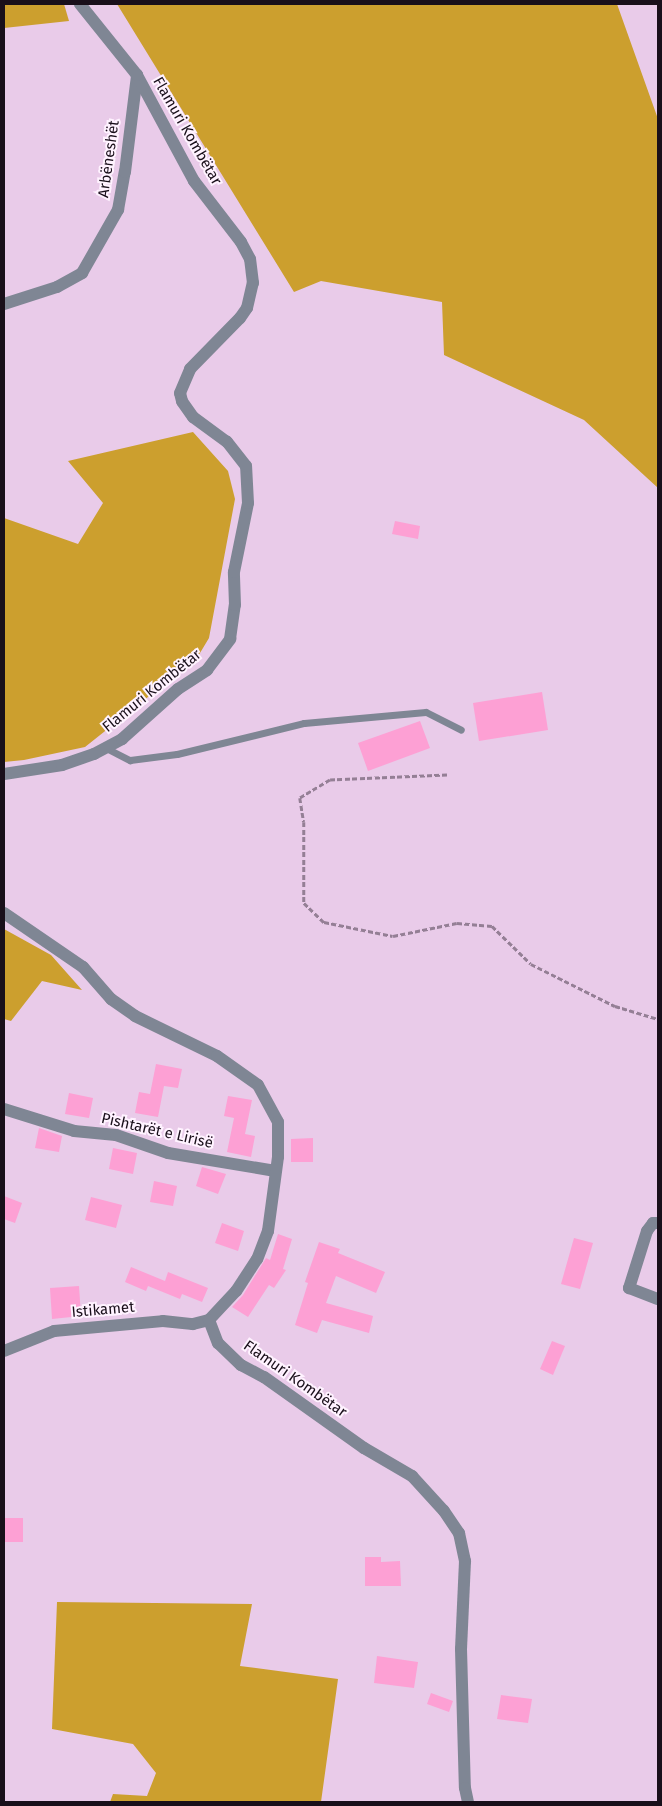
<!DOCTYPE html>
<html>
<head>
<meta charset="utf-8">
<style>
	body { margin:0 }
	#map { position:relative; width:662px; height:1806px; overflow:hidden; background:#e9cbe9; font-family:"Fira Sans",sans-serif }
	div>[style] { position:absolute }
	.green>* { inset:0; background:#cc9f2e }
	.building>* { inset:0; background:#fda0d4 }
	.path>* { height:2.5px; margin-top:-1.25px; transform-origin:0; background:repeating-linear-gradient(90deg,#947f95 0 5px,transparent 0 7.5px) }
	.service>* { height:7px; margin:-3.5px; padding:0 3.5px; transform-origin:3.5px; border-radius:3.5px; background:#7f8694 }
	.minor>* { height:12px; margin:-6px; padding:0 6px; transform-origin:6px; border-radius:6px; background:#7f8694 }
	.tertiary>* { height:12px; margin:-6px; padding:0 6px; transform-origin:6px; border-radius:6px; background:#7f8694 }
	span { translate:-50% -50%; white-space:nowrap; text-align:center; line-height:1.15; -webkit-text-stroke:4px #fff3ff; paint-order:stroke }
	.street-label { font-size:15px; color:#190f1a }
	.frame { position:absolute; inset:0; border:5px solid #190f1a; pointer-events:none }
</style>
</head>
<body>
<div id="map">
	<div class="green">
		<i style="clip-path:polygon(4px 4px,64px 4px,69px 21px,4px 28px)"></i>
		<i style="clip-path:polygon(117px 4px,617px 4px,658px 119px,658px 488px,584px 420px,444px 355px,442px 302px,321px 281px,294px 292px)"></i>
		<i style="clip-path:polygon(193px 432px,228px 471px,235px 499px,209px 638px,197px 658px,85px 747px,24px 760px,4px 762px,4px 518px,78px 544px,103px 503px,68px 461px)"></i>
		<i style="clip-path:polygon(4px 929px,51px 955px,82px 990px,42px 981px,11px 1021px,4px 1019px)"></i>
		<i style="clip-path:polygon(57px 1602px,252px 1604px,240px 1666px,338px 1679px,321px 1802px,110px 1802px,113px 1794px,147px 1796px,156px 1773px,133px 1744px,52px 1729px)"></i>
	</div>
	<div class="building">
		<i style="clip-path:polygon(395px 521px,420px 526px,418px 539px,392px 534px)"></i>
		<i style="clip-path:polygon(542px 692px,548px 730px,479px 741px,473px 703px)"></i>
		<i style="clip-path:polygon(420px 721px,430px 748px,368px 771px,358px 743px)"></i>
		<i style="clip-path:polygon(156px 1064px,182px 1069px,178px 1088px,164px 1086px,158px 1117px,135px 1113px,139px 1092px,150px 1094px)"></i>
		<i style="clip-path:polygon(69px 1093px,93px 1098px,89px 1118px,65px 1114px)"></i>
		<i style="clip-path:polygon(228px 1096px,252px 1100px,245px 1134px,255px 1136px,251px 1157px,227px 1152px,234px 1118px,224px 1116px)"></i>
		<i style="clip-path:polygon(39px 1128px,62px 1136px,59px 1152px,35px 1148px)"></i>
		<i style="clip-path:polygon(313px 1138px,313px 1162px,291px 1162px,291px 1139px)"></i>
		<i style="clip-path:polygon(113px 1148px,137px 1153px,133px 1174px,109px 1169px)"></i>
		<i style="clip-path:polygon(202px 1167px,226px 1174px,218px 1194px,196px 1186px)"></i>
		<i style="clip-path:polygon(154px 1181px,177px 1186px,173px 1206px,150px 1202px)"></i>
		<i style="clip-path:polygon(4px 1196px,22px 1203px,15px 1223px,4px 1219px)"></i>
		<i style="clip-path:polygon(91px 1197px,122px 1205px,116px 1228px,85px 1220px)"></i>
		<i style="clip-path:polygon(222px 1223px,244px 1231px,238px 1251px,215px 1243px)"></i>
		<i style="clip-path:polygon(278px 1234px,292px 1239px,283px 1269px,286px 1270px,274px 1288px,269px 1285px,248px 1317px,232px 1307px,243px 1295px,266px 1258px,270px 1260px)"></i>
		<i style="clip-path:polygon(574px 1238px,593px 1243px,580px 1289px,561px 1284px)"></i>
		<i style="clip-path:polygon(319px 1242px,340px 1249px,338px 1253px,385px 1272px,376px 1293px,336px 1276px,326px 1303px,373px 1316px,369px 1333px,322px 1320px,317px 1333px,295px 1325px,308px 1283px,305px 1282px)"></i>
		<i style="clip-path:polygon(131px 1267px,165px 1281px,168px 1272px,208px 1288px,202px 1302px,182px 1294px,180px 1299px,148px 1286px,146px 1291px,125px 1282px)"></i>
		<i style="clip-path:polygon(79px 1286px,81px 1316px,52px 1319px,50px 1288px)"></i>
		<i style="clip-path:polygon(552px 1341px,565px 1346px,553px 1375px,540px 1369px)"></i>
		<i style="clip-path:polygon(4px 1518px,23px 1518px,23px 1542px,4px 1542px)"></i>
		<i style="clip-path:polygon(365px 1557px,381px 1557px,381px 1562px,400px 1561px,401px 1586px,365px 1586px)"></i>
		<i style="clip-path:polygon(377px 1656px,418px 1662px,414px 1688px,374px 1683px)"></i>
		<i style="clip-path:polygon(431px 1693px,453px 1701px,449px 1712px,427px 1704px)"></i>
		<i style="clip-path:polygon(501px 1695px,532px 1699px,528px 1723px,497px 1719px)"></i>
	</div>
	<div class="path">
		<i style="left:447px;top:775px;width:117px;rotate:177.6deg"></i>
		<i style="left:330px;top:780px;width:35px;rotate:149deg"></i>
		<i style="left:300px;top:798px;width:24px;rotate:81deg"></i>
		<i style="left:304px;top:822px;width:81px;rotate:90deg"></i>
		<i style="left:304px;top:903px;width:28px;rotate:44deg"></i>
		<i style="left:324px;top:922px;width:70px;rotate:11.5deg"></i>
		<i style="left:393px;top:936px;width:65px;rotate:-11.5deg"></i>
		<i style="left:457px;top:923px;width:35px;rotate:5deg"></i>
		<i style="left:492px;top:926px;width:54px;rotate:44.3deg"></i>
		<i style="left:531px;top:964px;width:94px;rotate:26.6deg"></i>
		<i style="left:615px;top:1006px;width:45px;rotate:16.8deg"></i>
	</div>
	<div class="service">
		<i style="left:106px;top:748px;width:27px;rotate:27deg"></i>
		<i style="left:130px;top:760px;width:47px;rotate:-7.3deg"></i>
		<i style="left:177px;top:754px;width:131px;rotate:-13.7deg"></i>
		<i style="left:304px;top:723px;width:122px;rotate:-5.2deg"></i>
		<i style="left:426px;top:712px;width:39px;rotate:27deg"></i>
	</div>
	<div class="minor">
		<i style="left:4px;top:304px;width:56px;rotate:-17.8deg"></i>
		<i style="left:57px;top:287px;width:29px;rotate:-29deg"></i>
		<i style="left:82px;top:273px;width:73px;rotate:-60.3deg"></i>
		<i style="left:118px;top:210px;width:39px;rotate:-80deg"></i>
		<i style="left:125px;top:172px;width:98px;rotate:-82.9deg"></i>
		<i style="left:4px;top:1109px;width:73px;rotate:17.4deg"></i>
		<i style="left:74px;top:1131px;width:42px;rotate:5.4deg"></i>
		<i style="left:116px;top:1135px;width:55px;rotate:19.1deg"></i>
		<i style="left:168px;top:1153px;width:109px;rotate:9.5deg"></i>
		<i style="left:658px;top:1223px;width:5px;rotate:180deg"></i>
		<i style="left:653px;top:1223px;width:10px;rotate:127deg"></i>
		<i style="left:647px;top:1231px;width:60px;rotate:107.5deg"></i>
		<i style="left:629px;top:1288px;width:31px;rotate:21deg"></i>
		<i style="left:4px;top:1351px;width:54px;rotate:-21.8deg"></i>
		<i style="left:54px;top:1331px;width:109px;rotate:-5.2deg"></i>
		<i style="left:163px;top:1321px;width:30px;rotate:6deg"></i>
		<i style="left:193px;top:1324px;width:16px;rotate:-14deg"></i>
	</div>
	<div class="tertiary">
		<i style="left:4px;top:774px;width:59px;rotate:-8.8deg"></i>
		<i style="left:62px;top:765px;width:34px;rotate:-19deg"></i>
		<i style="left:94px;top:754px;width:32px;rotate:-28deg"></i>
		<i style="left:122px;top:739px;width:75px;rotate:-41.8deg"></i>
		<i style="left:178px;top:689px;width:35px;rotate:-33deg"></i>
		<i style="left:207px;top:670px;width:39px;rotate:-53deg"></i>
		<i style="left:230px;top:639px;width:34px;rotate:-82deg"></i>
		<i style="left:235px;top:605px;width:33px;rotate:-92deg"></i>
		<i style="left:234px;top:572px;width:70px;rotate:-78.5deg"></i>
		<i style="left:248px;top:503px;width:37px;rotate:-93deg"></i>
		<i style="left:246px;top:466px;width:31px;rotate:-128deg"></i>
		<i style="left:227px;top:442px;width:42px;rotate:-143.7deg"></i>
		<i style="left:193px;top:417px;width:19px;rotate:-125deg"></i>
		<i style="left:182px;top:401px;width:8px;rotate:-104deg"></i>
		<i style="left:180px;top:393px;width:26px;rotate:-67deg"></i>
		<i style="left:190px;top:369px;width:71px;rotate:-45.6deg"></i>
		<i style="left:240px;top:318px;width:12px;rotate:-55deg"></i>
		<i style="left:247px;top:308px;width:26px;rotate:-77deg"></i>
		<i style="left:253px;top:283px;width:24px;rotate:-97deg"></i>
		<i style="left:250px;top:259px;width:19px;rotate:-118deg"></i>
		<i style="left:241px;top:242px;width:77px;rotate:-127.6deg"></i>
		<i style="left:194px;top:181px;width:120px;rotate:-118.3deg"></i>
		<i style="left:137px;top:75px;width:91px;rotate:-128.8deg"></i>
		<i style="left:4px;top:913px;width:96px;rotate:34.4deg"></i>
		<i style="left:83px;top:967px;width:43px;rotate:48.8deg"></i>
		<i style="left:111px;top:999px;width:29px;rotate:35deg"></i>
		<i style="left:135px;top:1016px;width:91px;rotate:26deg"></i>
		<i style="left:217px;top:1056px;width:50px;rotate:35.3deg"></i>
		<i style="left:258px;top:1085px;width:42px;rotate:61.6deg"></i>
		<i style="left:278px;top:1122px;width:35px;rotate:90deg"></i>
		<i style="left:278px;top:1157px;width:75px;rotate:97.7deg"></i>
		<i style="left:268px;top:1231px;width:30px;rotate:111deg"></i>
		<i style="left:257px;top:1259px;width:38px;rotate:123deg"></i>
		<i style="left:236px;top:1291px;width:40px;rotate:133deg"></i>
		<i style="left:209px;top:1320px;width:25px;rotate:69deg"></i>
		<i style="left:218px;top:1343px;width:32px;rotate:44deg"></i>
		<i style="left:241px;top:1365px;width:26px;rotate:28deg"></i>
		<i style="left:264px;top:1377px;width:123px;rotate:35.4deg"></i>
		<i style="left:364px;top:1448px;width:56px;rotate:30.3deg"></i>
		<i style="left:412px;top:1476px;width:47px;rotate:47.6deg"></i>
		<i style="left:444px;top:1511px;width:27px;rotate:56deg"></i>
		<i style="left:459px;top:1533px;width:29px;rotate:78deg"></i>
		<i style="left:465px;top:1561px;width:88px;rotate:92.6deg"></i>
		<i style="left:461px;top:1649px;width:139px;rotate:88.4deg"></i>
		<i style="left:465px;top:1788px;width:14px;rotate:78deg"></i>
	</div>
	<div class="street-label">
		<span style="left:187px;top:131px;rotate:60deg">Flamuri Kombëtar</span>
		<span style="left:109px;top:159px;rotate:-82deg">Arbëneshët</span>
		<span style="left:152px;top:691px;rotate:-39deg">Flamuri Kombëtar</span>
		<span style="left:157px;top:1131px;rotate:13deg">Pishtarët e Lirisë</span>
		<span style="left:103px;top:1310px;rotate:-5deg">Istikamet</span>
		<span style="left:295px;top:1379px;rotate:35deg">Flamuri Kombëtar</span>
	</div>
	<div class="frame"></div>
</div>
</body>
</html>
